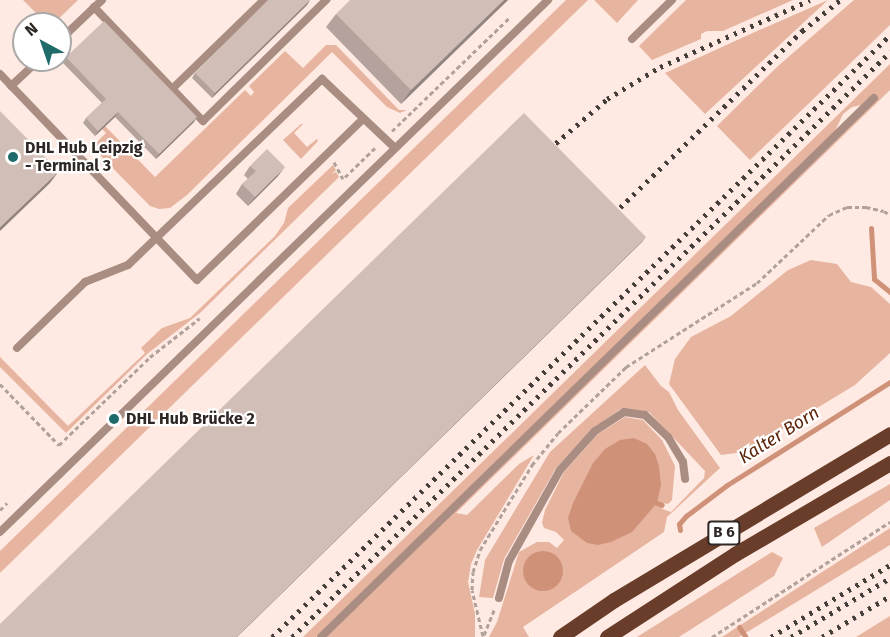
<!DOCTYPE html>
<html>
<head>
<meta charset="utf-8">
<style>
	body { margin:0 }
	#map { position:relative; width:890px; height:637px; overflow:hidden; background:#feeae2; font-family:"Fira Sans",sans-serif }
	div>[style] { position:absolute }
	.green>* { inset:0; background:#e7b49f }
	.water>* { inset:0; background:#cf9278 }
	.round { border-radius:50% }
	.stream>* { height:5px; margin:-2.5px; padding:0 2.5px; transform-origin:2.5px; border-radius:2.5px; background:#cf9278 }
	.path>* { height:3px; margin-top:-1.5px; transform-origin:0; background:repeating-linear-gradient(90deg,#b0a19a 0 4.5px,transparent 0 7.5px) }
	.service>* { height:8px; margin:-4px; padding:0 4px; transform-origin:4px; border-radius:4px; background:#a98d82 }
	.primary>* { height:15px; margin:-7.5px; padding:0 7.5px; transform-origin:7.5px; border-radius:7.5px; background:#6a3d2a }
	.rail>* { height:4.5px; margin-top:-2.25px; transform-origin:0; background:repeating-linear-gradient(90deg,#453d39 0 3px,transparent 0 9px) }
	.wall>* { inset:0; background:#b4a39d }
	.shaded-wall>* { inset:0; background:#928580 }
	.building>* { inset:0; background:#d1beb7 }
	.dots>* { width:16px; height:16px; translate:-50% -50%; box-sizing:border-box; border:3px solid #fff; border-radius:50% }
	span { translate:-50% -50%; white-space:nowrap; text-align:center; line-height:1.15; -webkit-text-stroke:4.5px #fff; paint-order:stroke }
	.shield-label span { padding:2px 4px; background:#fff; border:2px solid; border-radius:4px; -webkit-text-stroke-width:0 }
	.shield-label { font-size:15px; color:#2e2724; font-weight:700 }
	.poi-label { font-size:16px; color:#2e2724; font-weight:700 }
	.left { translate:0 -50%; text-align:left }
	.water-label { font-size:18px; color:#5d2409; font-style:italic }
	.north { position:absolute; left:12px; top:12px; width:60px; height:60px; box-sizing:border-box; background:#fff; border:2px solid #aba9a7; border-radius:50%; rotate:320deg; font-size:16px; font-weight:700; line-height:24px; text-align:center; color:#2e2724 }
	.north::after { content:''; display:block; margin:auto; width:21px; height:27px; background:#1e6b69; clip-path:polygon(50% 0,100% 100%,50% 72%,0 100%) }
</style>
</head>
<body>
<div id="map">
	<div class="green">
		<i style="clip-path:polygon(23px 0,78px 0,53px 24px,47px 24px)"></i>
		<i style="clip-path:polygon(566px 0,588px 0,0 573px,0 551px)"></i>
		<i style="clip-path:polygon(594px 0,638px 0,617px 23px)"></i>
		<i style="clip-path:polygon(686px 0,793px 0,723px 31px,707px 31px,701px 34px,701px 39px,652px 60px,639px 46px)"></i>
		<i style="clip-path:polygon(828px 0,705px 114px,665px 73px,746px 36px)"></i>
		<i style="clip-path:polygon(854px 0,890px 0,890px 25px,750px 160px,717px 126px,778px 66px)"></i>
		<i style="clip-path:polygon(326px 45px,336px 45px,399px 110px,407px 110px,400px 113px,387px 107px,332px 52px,187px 195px,170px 208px,159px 209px,150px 206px,92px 147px,106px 133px,102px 129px,105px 126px,155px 177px,245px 90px,251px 96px,254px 92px,249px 86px,285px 51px,303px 68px)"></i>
		<i style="clip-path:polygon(890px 64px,890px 90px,456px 513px,467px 515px,519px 464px,534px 455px,477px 550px,471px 564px,468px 582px,475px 614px,475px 637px,325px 637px,861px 105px,852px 107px,843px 114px,835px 131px,316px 637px,303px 637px)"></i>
		<i style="clip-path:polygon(301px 124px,303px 124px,294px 133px,307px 147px,317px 139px,318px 141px,301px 159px,283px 140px)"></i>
		<i style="clip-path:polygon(333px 165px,336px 170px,332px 174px,336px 172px,339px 177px,200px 313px,147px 354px,66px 433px,0 367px,0 357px,68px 426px,145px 353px,141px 348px,162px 328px,190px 318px,275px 236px,284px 223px,288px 208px)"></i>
		<i style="clip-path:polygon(811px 260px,837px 264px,851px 282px,871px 287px,890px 304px,890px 353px,855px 385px,744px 452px,721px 455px,669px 384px,675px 359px,691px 337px,731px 316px,788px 270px)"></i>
		<i style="clip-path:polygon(645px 365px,661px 386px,669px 392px,678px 410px,720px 468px,667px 517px,664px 532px,523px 627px,529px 637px,489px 637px,497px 622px,519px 552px,537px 542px,549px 542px,557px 548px,564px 540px,556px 532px,544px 528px,542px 523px,545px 510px,564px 472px,598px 434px,625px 417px,643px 420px,662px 440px,675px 466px,672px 500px,668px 504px,663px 503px,661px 508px,665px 510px,671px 512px,704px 478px,705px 471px,649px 412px,622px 408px,592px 429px,556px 468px,504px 559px,493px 598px,479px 597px,485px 560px,550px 452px)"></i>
		<i style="clip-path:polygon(890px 484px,890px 500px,822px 547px,814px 528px)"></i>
		<i style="clip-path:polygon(890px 528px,890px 545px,739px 637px,722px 637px)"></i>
		<i style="clip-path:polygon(772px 552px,783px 558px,774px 576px,679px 637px,637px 637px)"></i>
		<i style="clip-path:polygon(890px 616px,890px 637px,856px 637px)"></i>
	</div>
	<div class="water">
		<i style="clip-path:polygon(634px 438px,647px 444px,655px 454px,659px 466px,661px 485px,657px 503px,632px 532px,611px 542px,598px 545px,587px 543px,571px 531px,568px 518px,573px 503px,593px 463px,605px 449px,620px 440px)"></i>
		<i class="round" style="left:523px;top:551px;width:40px;height:40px"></i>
	</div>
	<div class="stream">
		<i style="left:871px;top:228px;width:51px;rotate:86.6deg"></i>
		<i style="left:874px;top:279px;width:21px;rotate:39deg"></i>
		<i style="left:657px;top:503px;width:5px;rotate:22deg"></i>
		<i style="left:680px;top:530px;width:6px;rotate:-99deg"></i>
		<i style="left:679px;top:524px;width:11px;rotate:-49deg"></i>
		<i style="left:686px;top:516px;width:51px;rotate:-37.1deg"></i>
		<i style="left:727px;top:485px;width:193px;rotate:-32.3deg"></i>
		<i style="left:739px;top:627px;width:11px;rotate:56deg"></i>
	</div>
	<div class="path">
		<i style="left:392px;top:131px;width:163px;rotate:-44deg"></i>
		<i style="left:334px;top:162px;width:19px;rotate:62deg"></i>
		<i style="left:345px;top:177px;width:45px;rotate:-44.1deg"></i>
		<i style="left:0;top:384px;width:85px;rotate:46deg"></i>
		<i style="left:59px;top:445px;width:127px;rotate:-44deg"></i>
		<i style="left:150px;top:357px;width:63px;rotate:-38deg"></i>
		<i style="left:0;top:510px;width:10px;rotate:-45deg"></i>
		<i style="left:484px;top:635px;width:29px;rotate:-68deg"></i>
		<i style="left:483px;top:636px;width:47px;rotate:-103.4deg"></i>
		<i style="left:472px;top:590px;width:18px;rotate:-87deg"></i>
		<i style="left:473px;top:572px;width:23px;rotate:-72deg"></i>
		<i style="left:480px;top:550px;width:100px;rotate:-58.5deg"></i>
		<i style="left:532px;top:465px;width:41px;rotate:-50.9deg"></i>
		<i style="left:558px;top:433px;width:95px;rotate:-44.1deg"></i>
		<i style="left:626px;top:367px;width:156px;rotate:-32.7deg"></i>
		<i style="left:757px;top:283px;width:99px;rotate:-43.4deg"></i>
		<i style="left:829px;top:215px;width:20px;rotate:-24deg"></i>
		<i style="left:847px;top:207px;width:19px"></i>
		<i style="left:866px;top:207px;width:18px;rotate:13deg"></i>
		<i style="left:884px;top:211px;width:7px;rotate:34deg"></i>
		<i style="left:712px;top:637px;width:212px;rotate:-32.9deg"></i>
	</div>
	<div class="service">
		<i style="left:94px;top:7px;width:158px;rotate:46.3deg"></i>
		<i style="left:203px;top:121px;width:173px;rotate:-44.5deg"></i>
		<i style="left:632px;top:39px;width:56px;rotate:-44.3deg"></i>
		<i style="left:60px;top:40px;width:58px;rotate:-43.6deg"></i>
		<i style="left:0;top:74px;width:285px;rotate:46.3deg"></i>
		<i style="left:197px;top:280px;width:231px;rotate:-44.1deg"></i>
		<i style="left:11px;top:86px;width:38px;rotate:-43deg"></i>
		<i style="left:172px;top:89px;width:128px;rotate:-44.1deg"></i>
		<i style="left:17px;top:348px;width:95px;rotate:-44.1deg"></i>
		<i style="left:85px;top:282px;width:46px;rotate:-21.6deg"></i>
		<i style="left:128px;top:265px;width:269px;rotate:-43.8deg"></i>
		<i style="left:322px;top:79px;width:99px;rotate:43.4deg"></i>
		<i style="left:0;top:532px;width:764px;rotate:-44.15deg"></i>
		<i style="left:499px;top:598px;width:38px;rotate:-75deg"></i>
		<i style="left:509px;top:561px;width:104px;rotate:-60.7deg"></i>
		<i style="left:560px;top:470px;width:52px;rotate:-48.1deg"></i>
		<i style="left:595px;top:431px;width:35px;rotate:-33deg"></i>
		<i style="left:624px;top:412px;width:21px;rotate:8deg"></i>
		<i style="left:645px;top:415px;width:32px;rotate:44deg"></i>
		<i style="left:668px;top:437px;width:29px;rotate:59deg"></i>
		<i style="left:683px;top:462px;width:17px;rotate:83deg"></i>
		<i style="left:321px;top:637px;width:772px;rotate:-44.27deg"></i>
	</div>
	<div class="primary">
		<i style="left:560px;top:637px;width:65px;rotate:-34.4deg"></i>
		<i style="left:614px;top:600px;width:322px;rotate:-31deg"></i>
		<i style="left:607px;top:637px;width:153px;rotate:-33deg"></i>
		<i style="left:735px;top:554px;width:180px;rotate:-30.4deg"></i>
	</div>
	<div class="rail">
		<i style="left:542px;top:155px;width:86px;rotate:-40.7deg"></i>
		<i style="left:607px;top:99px;width:62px;rotate:-31.1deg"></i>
		<i style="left:660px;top:67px;width:164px;rotate:-24.1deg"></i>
		<i style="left:607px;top:220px;width:272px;rotate:-44.1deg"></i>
		<i style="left:802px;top:31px;width:49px;rotate:-39.2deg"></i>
		<i style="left:272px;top:637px;width:863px;rotate:-44.25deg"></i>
		<i style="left:292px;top:637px;width:837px;rotate:-44.37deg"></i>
		<i style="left:771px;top:637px;width:139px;rotate:-31.2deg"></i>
		<i style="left:791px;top:637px;width:115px;rotate:-30.8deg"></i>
		<i style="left:822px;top:637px;width:79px;rotate:-31.1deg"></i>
	</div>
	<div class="wall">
		<i style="clip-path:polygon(310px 0,307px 5px,212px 98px,192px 78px,195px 73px)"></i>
		<i style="clip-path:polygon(508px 0,401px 104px,326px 27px,336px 14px)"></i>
		<i style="clip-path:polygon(66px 57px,194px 122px,156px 159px,115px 117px,95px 136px,83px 123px,86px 118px,102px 103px,62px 62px)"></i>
		<i style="clip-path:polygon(250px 166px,278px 176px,248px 206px,236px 194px,242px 184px,248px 179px,244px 175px)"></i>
	</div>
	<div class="shaded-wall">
		<i style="clip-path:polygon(310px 0,307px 5px,212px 98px,215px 93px)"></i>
		<i style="clip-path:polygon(504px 0,508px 0,401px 104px,411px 90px)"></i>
		<i style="clip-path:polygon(118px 112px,115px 117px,95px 136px,98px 131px)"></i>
		<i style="clip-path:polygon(197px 117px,194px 122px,156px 159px,159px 154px)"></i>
		<i style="clip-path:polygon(285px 167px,278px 176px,248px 206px,255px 197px)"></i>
		<i style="clip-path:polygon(59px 171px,50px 183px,0 231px,0 227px)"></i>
		<i style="clip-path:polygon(646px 237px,642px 242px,237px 637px,236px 637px)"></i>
	</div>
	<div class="building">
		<i style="clip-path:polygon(268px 0,310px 0,215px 93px,195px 73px)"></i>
		<i style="clip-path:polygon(350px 0,504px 0,411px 90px,336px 14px)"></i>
		<i style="clip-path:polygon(104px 21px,197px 117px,159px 154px,118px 112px,98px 131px,86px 118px,106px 99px,66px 57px)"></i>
		<i style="clip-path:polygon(0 111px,59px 171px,0 227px)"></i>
		<i style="clip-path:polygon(524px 113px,646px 237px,236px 637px,0 637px,0 624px)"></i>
		<i style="clip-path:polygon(267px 149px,285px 167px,255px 197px,242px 184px,256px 171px,250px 166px)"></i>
	</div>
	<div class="dots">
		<i style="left:13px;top:157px;background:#1e6b69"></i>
		<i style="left:114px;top:419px;background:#1e6b69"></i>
	</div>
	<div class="shield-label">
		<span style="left:724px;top:533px">B 6</span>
	</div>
	<div class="poi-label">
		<span class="left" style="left:25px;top:157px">DHL Hub Leipzig<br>- Terminal 3</span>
		<span class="left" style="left:126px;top:419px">DHL Hub Brücke 2</span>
	</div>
	<div class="water-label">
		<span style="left:779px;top:435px;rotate:-32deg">Kalter Born</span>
	</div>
	<div class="north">N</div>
</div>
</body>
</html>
